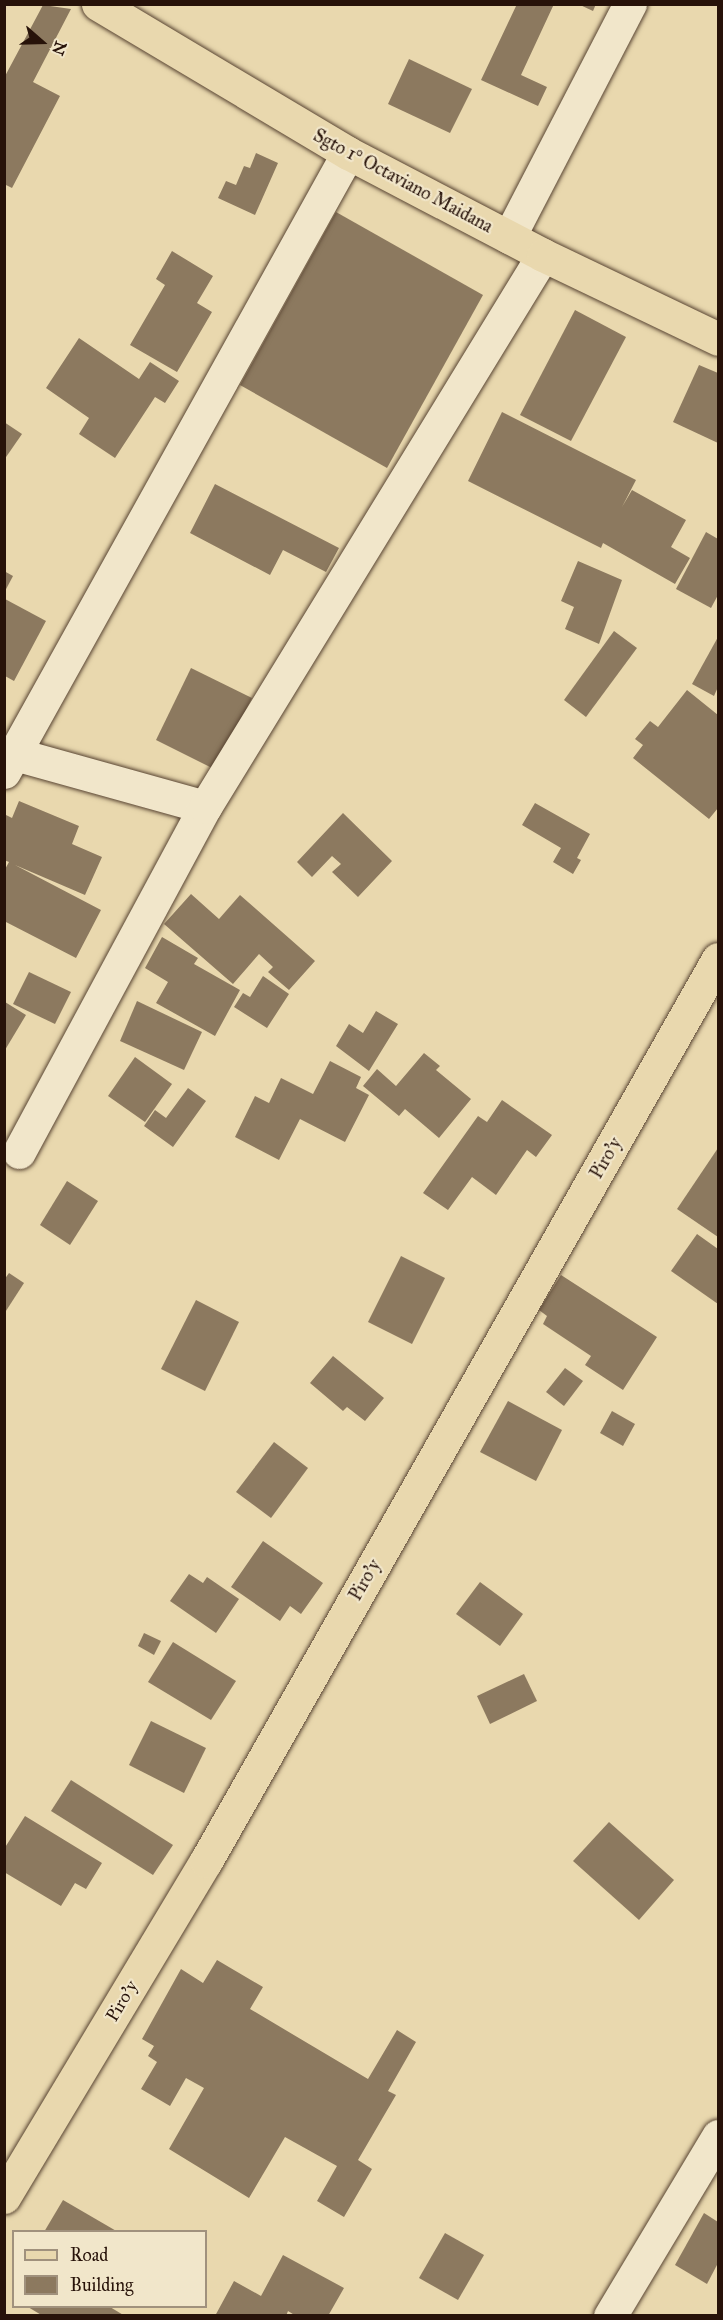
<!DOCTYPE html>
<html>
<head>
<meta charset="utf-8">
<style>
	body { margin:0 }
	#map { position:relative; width:723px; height:2320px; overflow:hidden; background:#e9d8ae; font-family:"IM FELL Great Primer",serif }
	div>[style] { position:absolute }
	.building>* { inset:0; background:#8c795f }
	.roads { filter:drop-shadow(0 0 2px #584432) drop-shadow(0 0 2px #584432) }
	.minor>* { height:33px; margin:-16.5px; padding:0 16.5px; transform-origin:16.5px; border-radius:16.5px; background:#f1e6ca }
	.major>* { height:33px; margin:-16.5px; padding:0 16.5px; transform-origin:16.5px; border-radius:16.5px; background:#e9d8ae }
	span { translate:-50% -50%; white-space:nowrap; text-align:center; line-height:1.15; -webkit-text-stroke:4.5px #f1e6ca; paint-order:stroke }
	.street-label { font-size:18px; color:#271209 }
	.frame { position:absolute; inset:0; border:6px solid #271209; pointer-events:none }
	.legend { position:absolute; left:12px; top:2230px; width:195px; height:78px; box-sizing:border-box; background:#f1e6ca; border:2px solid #a0917d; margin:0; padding:8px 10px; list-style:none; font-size:18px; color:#271209 }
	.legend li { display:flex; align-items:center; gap:12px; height:30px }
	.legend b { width:30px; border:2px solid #a0917d }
	.north { position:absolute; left:12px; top:12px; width:60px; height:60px; -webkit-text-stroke:4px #f1e6ca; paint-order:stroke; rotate:110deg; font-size:16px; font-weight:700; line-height:24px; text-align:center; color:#271209 }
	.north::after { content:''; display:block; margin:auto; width:21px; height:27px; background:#271209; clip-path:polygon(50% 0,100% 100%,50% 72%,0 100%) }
</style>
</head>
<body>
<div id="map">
	<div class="building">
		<i style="clip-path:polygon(517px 4px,554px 4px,521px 75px,547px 87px,538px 106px,481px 80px)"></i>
		<i style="clip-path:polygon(578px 4px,596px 4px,593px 11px)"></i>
		<i style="clip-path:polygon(43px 5px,71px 9px,33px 82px,60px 96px,12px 188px,4px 184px,4px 78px)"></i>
		<i style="clip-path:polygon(409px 59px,472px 89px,450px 133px,388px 104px)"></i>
		<i style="clip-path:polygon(256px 153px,278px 163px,255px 215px,218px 198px,226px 181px,236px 185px,244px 166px,250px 168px)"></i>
		<i style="clip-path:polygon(336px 212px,483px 295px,387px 468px,240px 385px)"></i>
		<i style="clip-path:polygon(172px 251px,213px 276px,197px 303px,212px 312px,177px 372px,130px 345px,165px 285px,156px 279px)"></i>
		<i style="clip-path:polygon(575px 310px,626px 337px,571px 441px,520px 415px)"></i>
		<i style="clip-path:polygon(79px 338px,139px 379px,150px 362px,179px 381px,165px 403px,155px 397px,115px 458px,79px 434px,89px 418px,46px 388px)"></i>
		<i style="clip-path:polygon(699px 365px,718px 373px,718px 443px,673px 422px)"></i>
		<i style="clip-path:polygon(502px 412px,636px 480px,622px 507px,632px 490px,686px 520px,671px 547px,690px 558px,675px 584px,603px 543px,601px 548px,468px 481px)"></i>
		<i style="clip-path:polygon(4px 422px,22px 434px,4px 460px)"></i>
		<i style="clip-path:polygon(215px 484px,339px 548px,326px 572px,283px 550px,270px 575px,190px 533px)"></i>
		<i style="clip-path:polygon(706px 532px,718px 539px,718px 595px,711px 608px,676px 589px)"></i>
		<i style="clip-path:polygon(578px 561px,622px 580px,599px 644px,565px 629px,574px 607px,561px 601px)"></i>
		<i style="clip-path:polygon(4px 571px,13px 576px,4px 593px)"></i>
		<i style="clip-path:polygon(5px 599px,46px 621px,14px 681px,5px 676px)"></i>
		<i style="clip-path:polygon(614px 631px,637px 648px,586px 717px,564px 700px)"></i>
		<i style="clip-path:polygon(718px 637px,718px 687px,714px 696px,692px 684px)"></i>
		<i style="clip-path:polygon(191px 668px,252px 698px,216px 770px,156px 740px)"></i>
		<i style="clip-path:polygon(687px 690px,718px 715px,718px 808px,709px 819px,633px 758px,643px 745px,635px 739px,650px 721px,658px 727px)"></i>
		<i style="clip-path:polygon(19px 801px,79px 826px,72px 844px,102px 857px,85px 895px,15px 865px,101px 910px,76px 958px,4px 921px,4px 871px,9px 862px,4px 860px,4px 814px,12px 818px)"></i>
		<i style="clip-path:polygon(535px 803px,590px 834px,577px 858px,581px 860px,573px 874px,553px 862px,561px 848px,522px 825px)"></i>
		<i style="clip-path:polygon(343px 813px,392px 861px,358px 897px,332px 872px,341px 864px,332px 856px,312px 877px,297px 862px)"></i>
		<i style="clip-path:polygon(191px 894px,219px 919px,240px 895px,315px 961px,289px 990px,268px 972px,273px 967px,259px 954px,233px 984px,164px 924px)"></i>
		<i style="clip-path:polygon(162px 937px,198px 958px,194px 964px,240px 990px,215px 1036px,156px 1003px,168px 982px,145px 968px)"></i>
		<i style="clip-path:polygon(29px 972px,71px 992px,55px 1024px,13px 1004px)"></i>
		<i style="clip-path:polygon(263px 976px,289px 994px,267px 1028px,234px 1007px,243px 993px,250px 997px)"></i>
		<i style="clip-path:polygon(137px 1001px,202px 1032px,184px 1070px,120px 1041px)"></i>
		<i style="clip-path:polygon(5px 1002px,26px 1015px,5px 1050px)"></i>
		<i style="clip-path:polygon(376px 1011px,398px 1024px,369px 1071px,336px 1046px,349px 1024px,363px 1033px)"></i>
		<i style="clip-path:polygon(424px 1053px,440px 1066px,436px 1070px,471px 1099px,439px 1138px,405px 1109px,399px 1116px,363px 1086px,377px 1069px,396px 1086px)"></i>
		<i style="clip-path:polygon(135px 1057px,172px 1084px,145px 1122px,108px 1096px)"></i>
		<i style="clip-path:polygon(330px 1061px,361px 1077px,356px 1088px,369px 1095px,345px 1142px,300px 1119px,279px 1160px,235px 1137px,255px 1096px,269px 1103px,281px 1078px,313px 1094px)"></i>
		<i style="clip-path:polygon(188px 1088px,206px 1101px,173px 1147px,144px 1126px,155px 1110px,166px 1118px)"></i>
		<i style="clip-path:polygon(502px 1100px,552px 1135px,536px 1157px,527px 1150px,496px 1195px,472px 1177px,448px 1210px,423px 1193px,478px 1116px,487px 1122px)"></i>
		<i style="clip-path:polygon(718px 1148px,718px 1237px,677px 1209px)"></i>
		<i style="clip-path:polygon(67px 1181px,98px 1201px,70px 1245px,40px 1225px)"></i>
		<i style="clip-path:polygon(697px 1234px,718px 1249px,718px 1304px,671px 1271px)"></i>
		<i style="clip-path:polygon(401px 1256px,445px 1278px,412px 1344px,368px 1322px)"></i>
		<i style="clip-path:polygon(9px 1273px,24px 1283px,4px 1314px,4px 1280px)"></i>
		<i style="clip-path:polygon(561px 1275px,657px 1337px,623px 1390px,585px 1365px,591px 1356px,543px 1324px,547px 1316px,539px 1310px)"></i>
		<i style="clip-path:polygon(196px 1300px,239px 1322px,205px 1391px,161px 1369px)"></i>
		<i style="clip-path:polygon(333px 1356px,384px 1398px,365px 1421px,347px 1407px,343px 1411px,310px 1383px)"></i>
		<i style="clip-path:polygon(565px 1368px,583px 1381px,564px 1406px,546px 1392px)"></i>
		<i style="clip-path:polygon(508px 1401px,562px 1430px,536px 1481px,480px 1452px)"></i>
		<i style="clip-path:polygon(612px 1411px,635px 1424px,623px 1446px,600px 1433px)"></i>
		<i style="clip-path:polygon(274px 1442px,308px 1468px,271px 1518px,236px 1492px)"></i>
		<i style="clip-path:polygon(263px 1541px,323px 1583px,301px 1614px,290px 1606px,280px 1621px,231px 1587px)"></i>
		<i style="clip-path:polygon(189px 1574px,203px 1583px,207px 1577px,239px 1599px,216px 1633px,170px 1601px)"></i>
		<i style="clip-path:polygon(480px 1582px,523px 1614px,500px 1646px,456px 1614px)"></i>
		<i style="clip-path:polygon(144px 1633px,161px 1641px,154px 1655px,138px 1646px)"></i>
		<i style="clip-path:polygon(173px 1642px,236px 1681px,211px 1720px,148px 1682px)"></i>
		<i style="clip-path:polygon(524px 1674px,537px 1701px,490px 1724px,477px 1696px)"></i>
		<i style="clip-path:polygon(151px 1721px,206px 1748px,184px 1793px,129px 1765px)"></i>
		<i style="clip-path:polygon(71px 1780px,173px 1845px,153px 1875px,51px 1811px)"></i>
		<i style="clip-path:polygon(25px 1816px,102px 1863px,86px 1889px,75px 1883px,61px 1906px,4px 1872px,4px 1849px)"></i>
		<i style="clip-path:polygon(609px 1822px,674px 1880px,639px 1920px,573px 1861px)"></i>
		<i style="clip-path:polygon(217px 1960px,263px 1987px,250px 2009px,368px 2079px,397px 2030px,416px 2042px,388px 2091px,396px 2095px,358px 2160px,372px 2169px,344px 2217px,317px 2201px,337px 2166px,285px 2137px,249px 2198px,169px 2149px,204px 2088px,186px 2078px,170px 2106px,141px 2089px,157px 2062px,148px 2056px,154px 2046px,142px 2039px,181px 1969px,203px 1983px)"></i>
		<i style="clip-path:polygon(63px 2200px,118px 2232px,44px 2232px)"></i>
		<i style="clip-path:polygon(704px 2213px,718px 2222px,718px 2263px,707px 2284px,675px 2265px)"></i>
		<i style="clip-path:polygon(445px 2233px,484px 2255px,458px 2300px,419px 2278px)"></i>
		<i style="clip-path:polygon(283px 2255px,344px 2288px,328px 2316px,296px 2316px,288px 2311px,286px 2316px,215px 2316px,234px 2281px,261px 2296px)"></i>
		<i style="clip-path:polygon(28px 2307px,110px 2307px,125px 2316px,43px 2316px)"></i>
	</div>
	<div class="roads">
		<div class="minor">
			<i style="left:509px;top:237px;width:263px;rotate:-62.6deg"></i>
			<i style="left:15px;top:754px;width:197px;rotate:15.6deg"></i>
			<i style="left:4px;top:772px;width:708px;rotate:-60.94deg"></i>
			<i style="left:19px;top:1152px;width:392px;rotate:-61.7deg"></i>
			<i style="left:205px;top:807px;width:647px;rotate:-58.52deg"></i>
			<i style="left:610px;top:2316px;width:210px;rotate:-59deg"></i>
		</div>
		<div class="major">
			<i style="left:98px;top:4px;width:291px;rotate:30.8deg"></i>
			<i style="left:348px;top:153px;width:220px;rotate:27.6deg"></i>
			<i style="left:543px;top:255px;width:194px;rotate:25.6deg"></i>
			<i style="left:4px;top:2197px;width:392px;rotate:-59deg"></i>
			<i style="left:206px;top:1861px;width:1037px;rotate:-60.42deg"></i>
		</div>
	</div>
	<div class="street-label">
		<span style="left:403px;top:181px;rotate:28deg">Sgto 1° Octaviano Maidana</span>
		<span style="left:606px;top:1158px;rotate:-60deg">Piro'y</span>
		<span style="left:365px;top:1580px;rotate:-60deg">Piro'y</span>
		<span style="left:122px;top:2001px;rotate:-59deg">Piro'y</span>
	</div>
	<div class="frame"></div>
	<ul class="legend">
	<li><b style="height:8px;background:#e9d8ae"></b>Road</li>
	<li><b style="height:16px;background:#8c795f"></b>Building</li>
	</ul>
	<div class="north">N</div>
</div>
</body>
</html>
